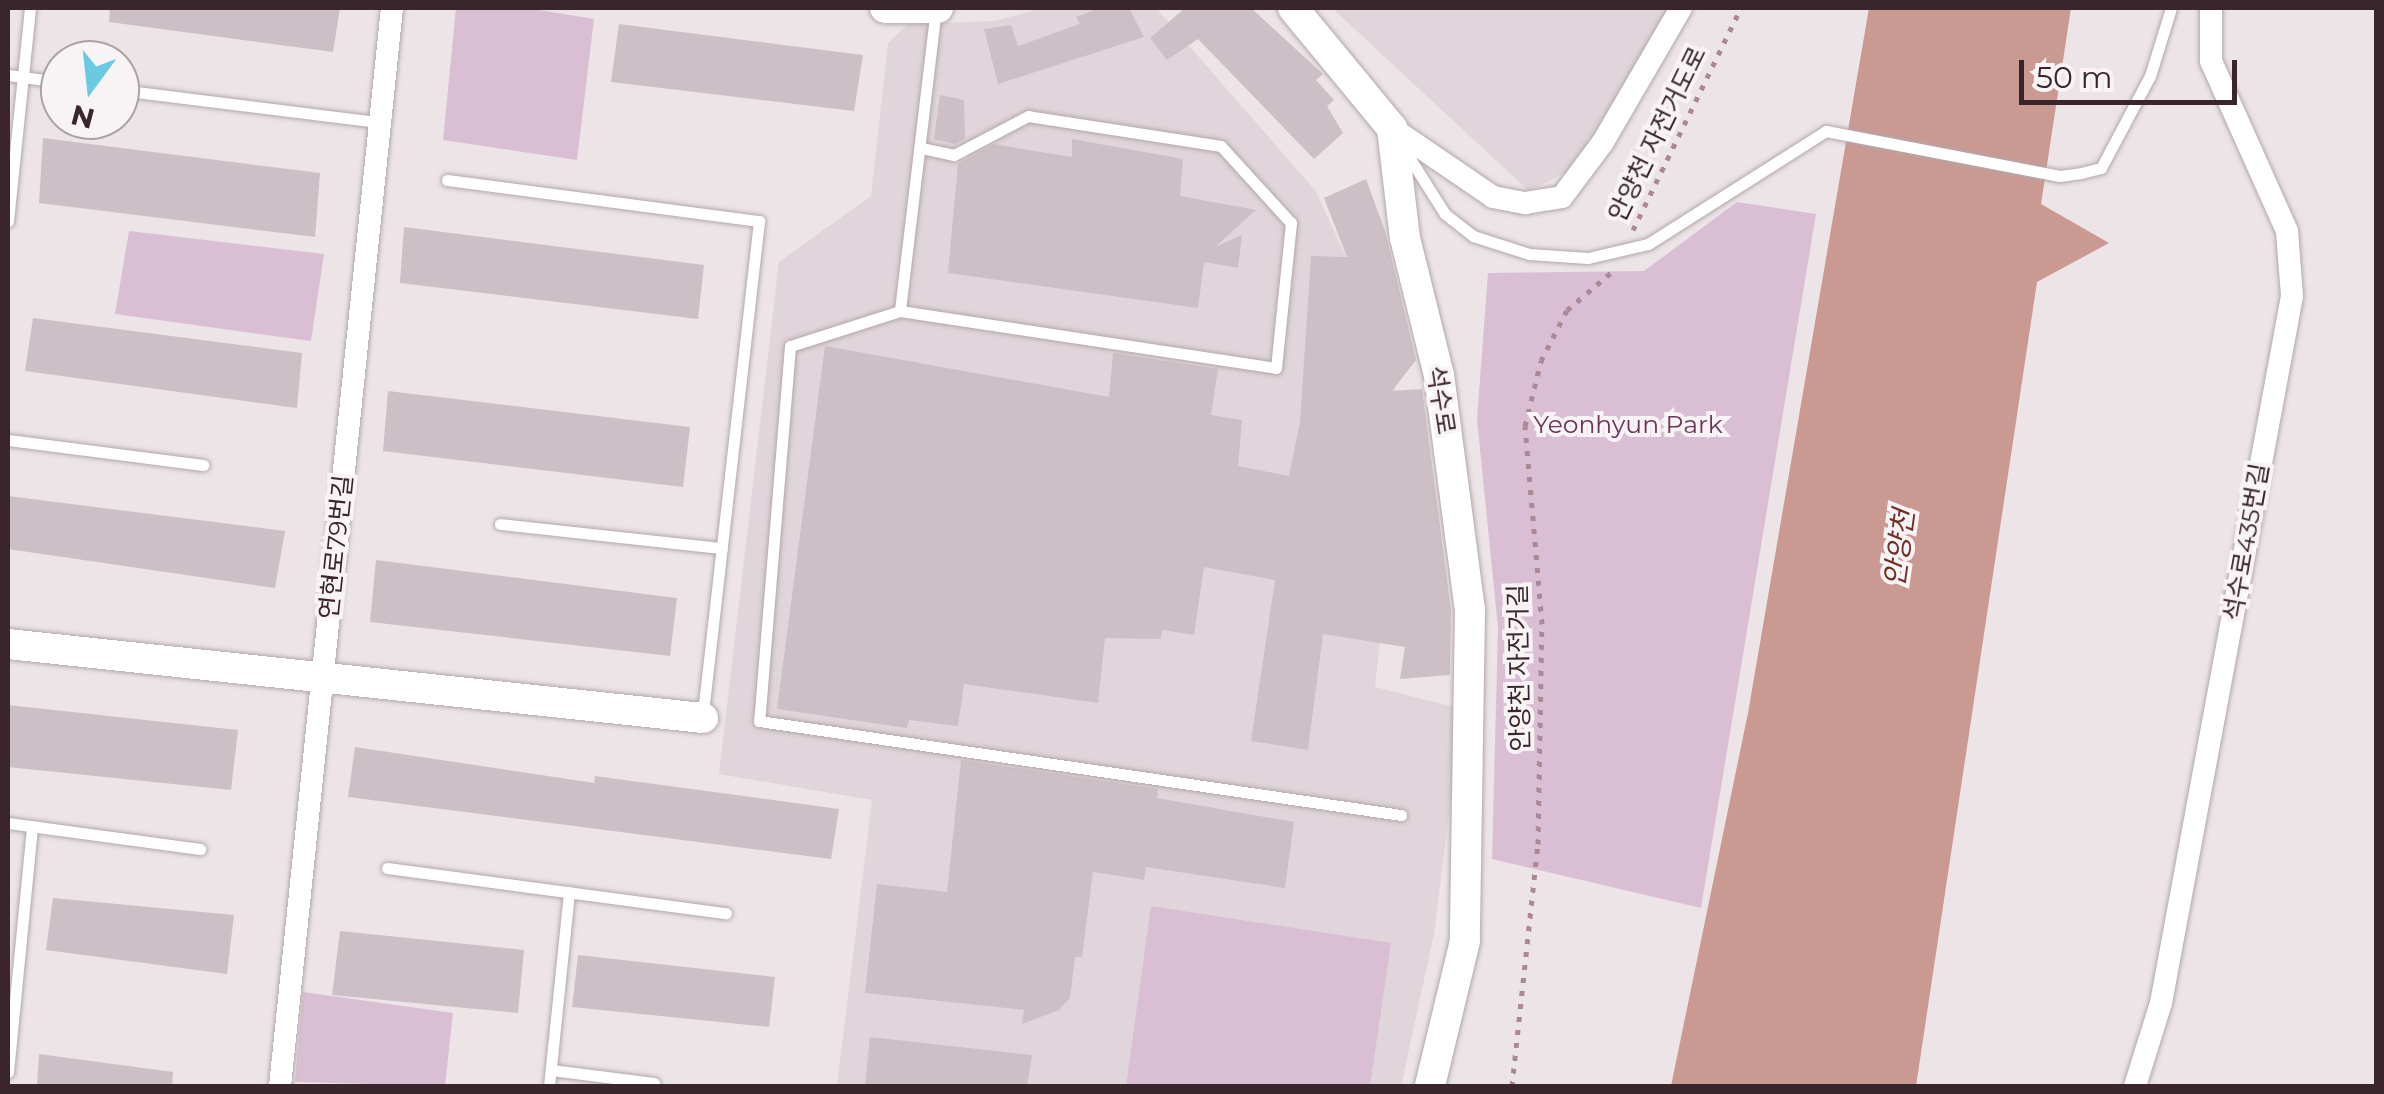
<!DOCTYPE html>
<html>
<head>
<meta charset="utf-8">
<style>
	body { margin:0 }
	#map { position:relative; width:2384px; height:1094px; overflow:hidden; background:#ece4e7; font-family:Montserrat,"Noto Sans KR",sans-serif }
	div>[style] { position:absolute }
	.built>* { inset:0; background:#dfd5da }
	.green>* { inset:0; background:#dabfd4 }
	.water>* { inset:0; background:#ca9992 }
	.building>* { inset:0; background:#ccc0c6 }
	.path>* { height:5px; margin-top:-2.5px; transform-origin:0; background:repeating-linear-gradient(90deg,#ab8894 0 5px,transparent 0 13px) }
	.roads { filter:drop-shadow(0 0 2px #b3a7ab) drop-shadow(0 0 2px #b3a7ab) }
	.lane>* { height:11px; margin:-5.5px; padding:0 5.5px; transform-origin:5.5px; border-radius:5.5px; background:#fff }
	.street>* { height:22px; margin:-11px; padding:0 11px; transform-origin:11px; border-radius:11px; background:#fff }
	.secondary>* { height:30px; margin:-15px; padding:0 15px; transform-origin:15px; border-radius:15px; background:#fff }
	span { translate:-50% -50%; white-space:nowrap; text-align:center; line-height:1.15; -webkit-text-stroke:8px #f8f4f6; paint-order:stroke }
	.street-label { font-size:25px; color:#3b252c }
	.park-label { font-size:25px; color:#6d3459 }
	.water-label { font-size:28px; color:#703026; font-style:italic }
	.frame { position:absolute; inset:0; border:10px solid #3b252c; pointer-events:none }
	.north { position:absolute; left:40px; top:40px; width:100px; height:100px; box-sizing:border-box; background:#f8f4f6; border:2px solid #aca1a5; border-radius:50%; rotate:195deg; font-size:28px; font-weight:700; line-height:40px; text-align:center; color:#3b252c }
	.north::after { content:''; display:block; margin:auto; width:35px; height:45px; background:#6bc9e2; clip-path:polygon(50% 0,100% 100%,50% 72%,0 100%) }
	.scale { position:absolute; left:2019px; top:60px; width:218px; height:45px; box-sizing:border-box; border:5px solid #3b252c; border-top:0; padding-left:12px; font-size:30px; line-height:35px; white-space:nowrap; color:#3b252c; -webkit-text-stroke:8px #f8f4f6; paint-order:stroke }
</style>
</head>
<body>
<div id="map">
	<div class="built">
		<i style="clip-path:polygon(1044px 8px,1156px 8px,1315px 190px,1390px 351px,1402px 440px,1375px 687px,1462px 709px,1434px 934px,1401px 1086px,837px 1086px,872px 800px,719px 774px,779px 262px,871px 196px,888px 43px,908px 24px,994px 21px)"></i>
		<i style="clip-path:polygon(1332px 8px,1671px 8px,1573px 169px,1529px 191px)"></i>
	</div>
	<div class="green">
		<i style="clip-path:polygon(456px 8px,527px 8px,594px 19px,577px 160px,443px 140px)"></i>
		<i style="clip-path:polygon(1737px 202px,1816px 214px,1701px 908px,1492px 859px,1498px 628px,1477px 419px,1488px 273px,1644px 271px)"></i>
		<i style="clip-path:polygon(129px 231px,324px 254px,311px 341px,115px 314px)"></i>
		<i style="clip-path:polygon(1151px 906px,1391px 943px,1370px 1086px,1126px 1086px)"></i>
		<i style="clip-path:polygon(303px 992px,453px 1013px,445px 1086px,295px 1082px)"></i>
	</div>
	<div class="water">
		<i style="clip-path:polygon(1869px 8px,2071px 8px,2041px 204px,2109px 243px,2037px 282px,1916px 1086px,1671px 1086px,1748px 713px)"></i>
	</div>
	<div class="building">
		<i style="clip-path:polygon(110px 8px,340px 8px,333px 52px,109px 22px)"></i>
		<i style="clip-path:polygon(1099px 8px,1129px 8px,1144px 37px,998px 84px,984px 29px,1011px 25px,1018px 46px,1080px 24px,1076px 17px)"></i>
		<i style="clip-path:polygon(1185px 8px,1251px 8px,1323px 74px,1316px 80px,1334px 100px,1327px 106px,1343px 133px,1314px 159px,1198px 39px,1167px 60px,1150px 38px)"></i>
		<i style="clip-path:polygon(619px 24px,863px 55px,854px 111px,611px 82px)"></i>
		<i style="clip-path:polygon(940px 95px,964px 100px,965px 139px,955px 144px,934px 139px)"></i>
		<i style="clip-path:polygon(43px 138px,320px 173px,315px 237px,39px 203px)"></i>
		<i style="clip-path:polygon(1072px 139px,1183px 159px,1180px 196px,1256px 210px,1215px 247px,1242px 235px,1238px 268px,1204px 262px,1198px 308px,948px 273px,958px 164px,994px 144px,1072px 157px)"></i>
		<i style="clip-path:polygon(1366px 179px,1385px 231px,1416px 360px,1392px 391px,1422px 389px,1451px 610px,1450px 675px,1400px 679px,1405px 647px,1323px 634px,1308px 750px,1251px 741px,1275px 580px,1204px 567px,1194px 635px,1162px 630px,1161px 639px,1105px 638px,1098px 703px,964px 684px,958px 726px,909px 720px,907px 728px,777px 709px,825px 346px,1109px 397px,1113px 353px,1218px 369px,1211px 415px,1242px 420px,1238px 466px,1289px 476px,1300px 422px,1311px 256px,1347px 257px,1324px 198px)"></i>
		<i style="clip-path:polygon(404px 227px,704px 265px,698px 319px,400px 283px)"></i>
		<i style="clip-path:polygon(33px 318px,302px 353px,297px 408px,25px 371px)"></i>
		<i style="clip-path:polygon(388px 391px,690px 427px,683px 487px,383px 451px)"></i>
		<i style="clip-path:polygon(8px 496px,285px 531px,275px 588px,8px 549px)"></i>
		<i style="clip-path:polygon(376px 560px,677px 598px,670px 656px,370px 622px)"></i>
		<i style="clip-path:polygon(8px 705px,238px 730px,231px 790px,8px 767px)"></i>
		<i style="clip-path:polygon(355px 747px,594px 783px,595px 776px,839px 809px,831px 859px,348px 797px)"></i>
		<i style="clip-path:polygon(961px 760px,1158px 789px,1157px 798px,1294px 822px,1285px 888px,1146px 867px,1144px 880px,1093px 872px,1082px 957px,1075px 957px,1070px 998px,1059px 1010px,1022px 1024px,1024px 1010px,865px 993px,877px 884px,947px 892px)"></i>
		<i style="clip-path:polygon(53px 898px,234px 915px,227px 974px,46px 950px)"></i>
		<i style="clip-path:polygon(340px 931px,524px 950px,518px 1013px,332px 995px)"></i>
		<i style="clip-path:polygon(578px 955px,775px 977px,769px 1027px,572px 1007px)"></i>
		<i style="clip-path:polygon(870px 1037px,1032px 1055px,1027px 1086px,865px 1086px)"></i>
		<i style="clip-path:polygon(39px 1054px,173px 1072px,172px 1086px,37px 1086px)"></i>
	</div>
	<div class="path">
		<i style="left:1633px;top:230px;width:247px;rotate:-64.1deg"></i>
		<i style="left:1512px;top:1086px;width:243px;rotate:-83.9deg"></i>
		<i style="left:1538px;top:844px;width:220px;rotate:-89deg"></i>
		<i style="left:1542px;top:624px;width:199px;rotate:-94.9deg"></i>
		<i style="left:1525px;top:426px;width:67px;rotate:-76.2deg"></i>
		<i style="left:1541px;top:361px;width:57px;rotate:-63deg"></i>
		<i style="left:1567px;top:310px;width:60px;rotate:-40.3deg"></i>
	</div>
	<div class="roads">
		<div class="lane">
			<i style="left:936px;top:8px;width:305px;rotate:96.8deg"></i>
			<i style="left:900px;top:311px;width:115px;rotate:162.3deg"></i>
			<i style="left:790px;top:346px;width:376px;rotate:94.7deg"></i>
			<i style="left:759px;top:721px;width:649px;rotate:8.33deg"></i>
			<i style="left:8px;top:75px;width:52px;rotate:7.7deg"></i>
			<i style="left:120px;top:90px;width:260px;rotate:7.1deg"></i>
			<i style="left:1404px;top:149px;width:77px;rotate:57.8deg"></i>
			<i style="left:1445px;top:214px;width:36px;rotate:38deg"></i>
			<i style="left:1473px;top:236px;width:59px;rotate:17.8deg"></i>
			<i style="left:1529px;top:254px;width:59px;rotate:3.9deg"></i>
			<i style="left:1588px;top:258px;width:62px;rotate:-13.1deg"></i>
			<i style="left:1648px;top:244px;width:211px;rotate:-32.4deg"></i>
			<i style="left:1826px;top:131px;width:238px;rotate:10.9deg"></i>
			<i style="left:2060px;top:176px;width:21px;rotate:-8deg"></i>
			<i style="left:2081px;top:173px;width:21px;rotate:-14deg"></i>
			<i style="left:2101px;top:168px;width:104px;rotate:-62deg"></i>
			<i style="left:2150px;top:76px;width:71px;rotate:-72.8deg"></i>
			<i style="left:447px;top:180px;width:315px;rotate:7.5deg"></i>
			<i style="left:759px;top:221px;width:496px;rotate:96.5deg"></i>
			<i style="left:8px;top:221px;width:214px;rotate:-84.1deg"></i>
			<i style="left:900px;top:311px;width:380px;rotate:8.6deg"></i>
			<i style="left:1276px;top:368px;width:146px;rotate:-84.1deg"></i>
			<i style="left:1291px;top:223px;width:104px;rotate:-132.3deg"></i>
			<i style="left:1221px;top:146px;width:195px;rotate:-171.2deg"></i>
			<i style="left:1028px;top:116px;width:84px;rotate:152.2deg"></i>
			<i style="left:954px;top:155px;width:35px;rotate:-168deg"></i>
			<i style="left:8px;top:440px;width:197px;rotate:7.3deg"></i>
			<i style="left:500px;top:524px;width:223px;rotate:6.2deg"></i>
			<i style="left:8px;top:823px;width:194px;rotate:7.7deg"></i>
			<i style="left:387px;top:868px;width:342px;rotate:7.6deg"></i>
			<i style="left:551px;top:1070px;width:104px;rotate:7.2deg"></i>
			<i style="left:8px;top:1072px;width:247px;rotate:-84.4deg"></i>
			<i style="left:549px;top:1086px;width:195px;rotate:-84.1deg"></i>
		</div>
		<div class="street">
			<i style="left:1392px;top:128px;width:122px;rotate:34.3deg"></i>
			<i style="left:1493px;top:197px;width:33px;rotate:11deg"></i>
			<i style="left:1525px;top:203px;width:37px;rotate:-9deg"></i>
			<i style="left:1562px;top:197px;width:69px;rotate:-53.3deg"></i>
			<i style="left:1603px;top:142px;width:155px;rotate:-59.8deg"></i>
			<i style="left:280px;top:1086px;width:1084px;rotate:-84.07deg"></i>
			<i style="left:2135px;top:1086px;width:87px;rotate:-72.6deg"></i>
			<i style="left:2161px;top:1003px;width:719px;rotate:-79.5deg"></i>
			<i style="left:2292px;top:296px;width:65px;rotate:-94.4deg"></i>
			<i style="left:2287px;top:231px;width:186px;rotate:-114.1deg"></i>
			<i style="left:2211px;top:61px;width:53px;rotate:-90deg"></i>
		</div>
		<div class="secondary">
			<i style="left:885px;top:8px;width:53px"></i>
			<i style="left:1293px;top:8px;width:156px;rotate:50.5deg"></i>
			<i style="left:1392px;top:128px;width:111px;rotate:83.3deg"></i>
			<i style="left:1405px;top:238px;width:141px;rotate:76.1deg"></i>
			<i style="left:1439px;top:375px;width:236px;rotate:82.5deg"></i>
			<i style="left:1470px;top:609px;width:332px;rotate:90.9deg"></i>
			<i style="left:1465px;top:941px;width:149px;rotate:103.6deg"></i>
			<i style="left:8px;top:644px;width:699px;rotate:6.08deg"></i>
		</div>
	</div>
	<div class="street-label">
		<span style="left:1657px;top:134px;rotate:-64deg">안양천 자전거도로</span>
		<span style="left:1441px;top:400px;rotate:81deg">석수로</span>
		<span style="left:2246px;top:542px;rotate:-80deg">석수로435번길</span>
		<span style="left:336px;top:547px;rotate:-84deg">연현로79번길</span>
		<span style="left:1519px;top:668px;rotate:-91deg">안양천 자전거길</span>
	</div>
	<div class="park-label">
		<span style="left:1628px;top:424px">Yeonhyun Park</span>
	</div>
	<div class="water-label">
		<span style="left:1899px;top:548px;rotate:-82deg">안양천</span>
	</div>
	<div class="frame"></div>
	<div class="north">N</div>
	<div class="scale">50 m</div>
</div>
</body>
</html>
